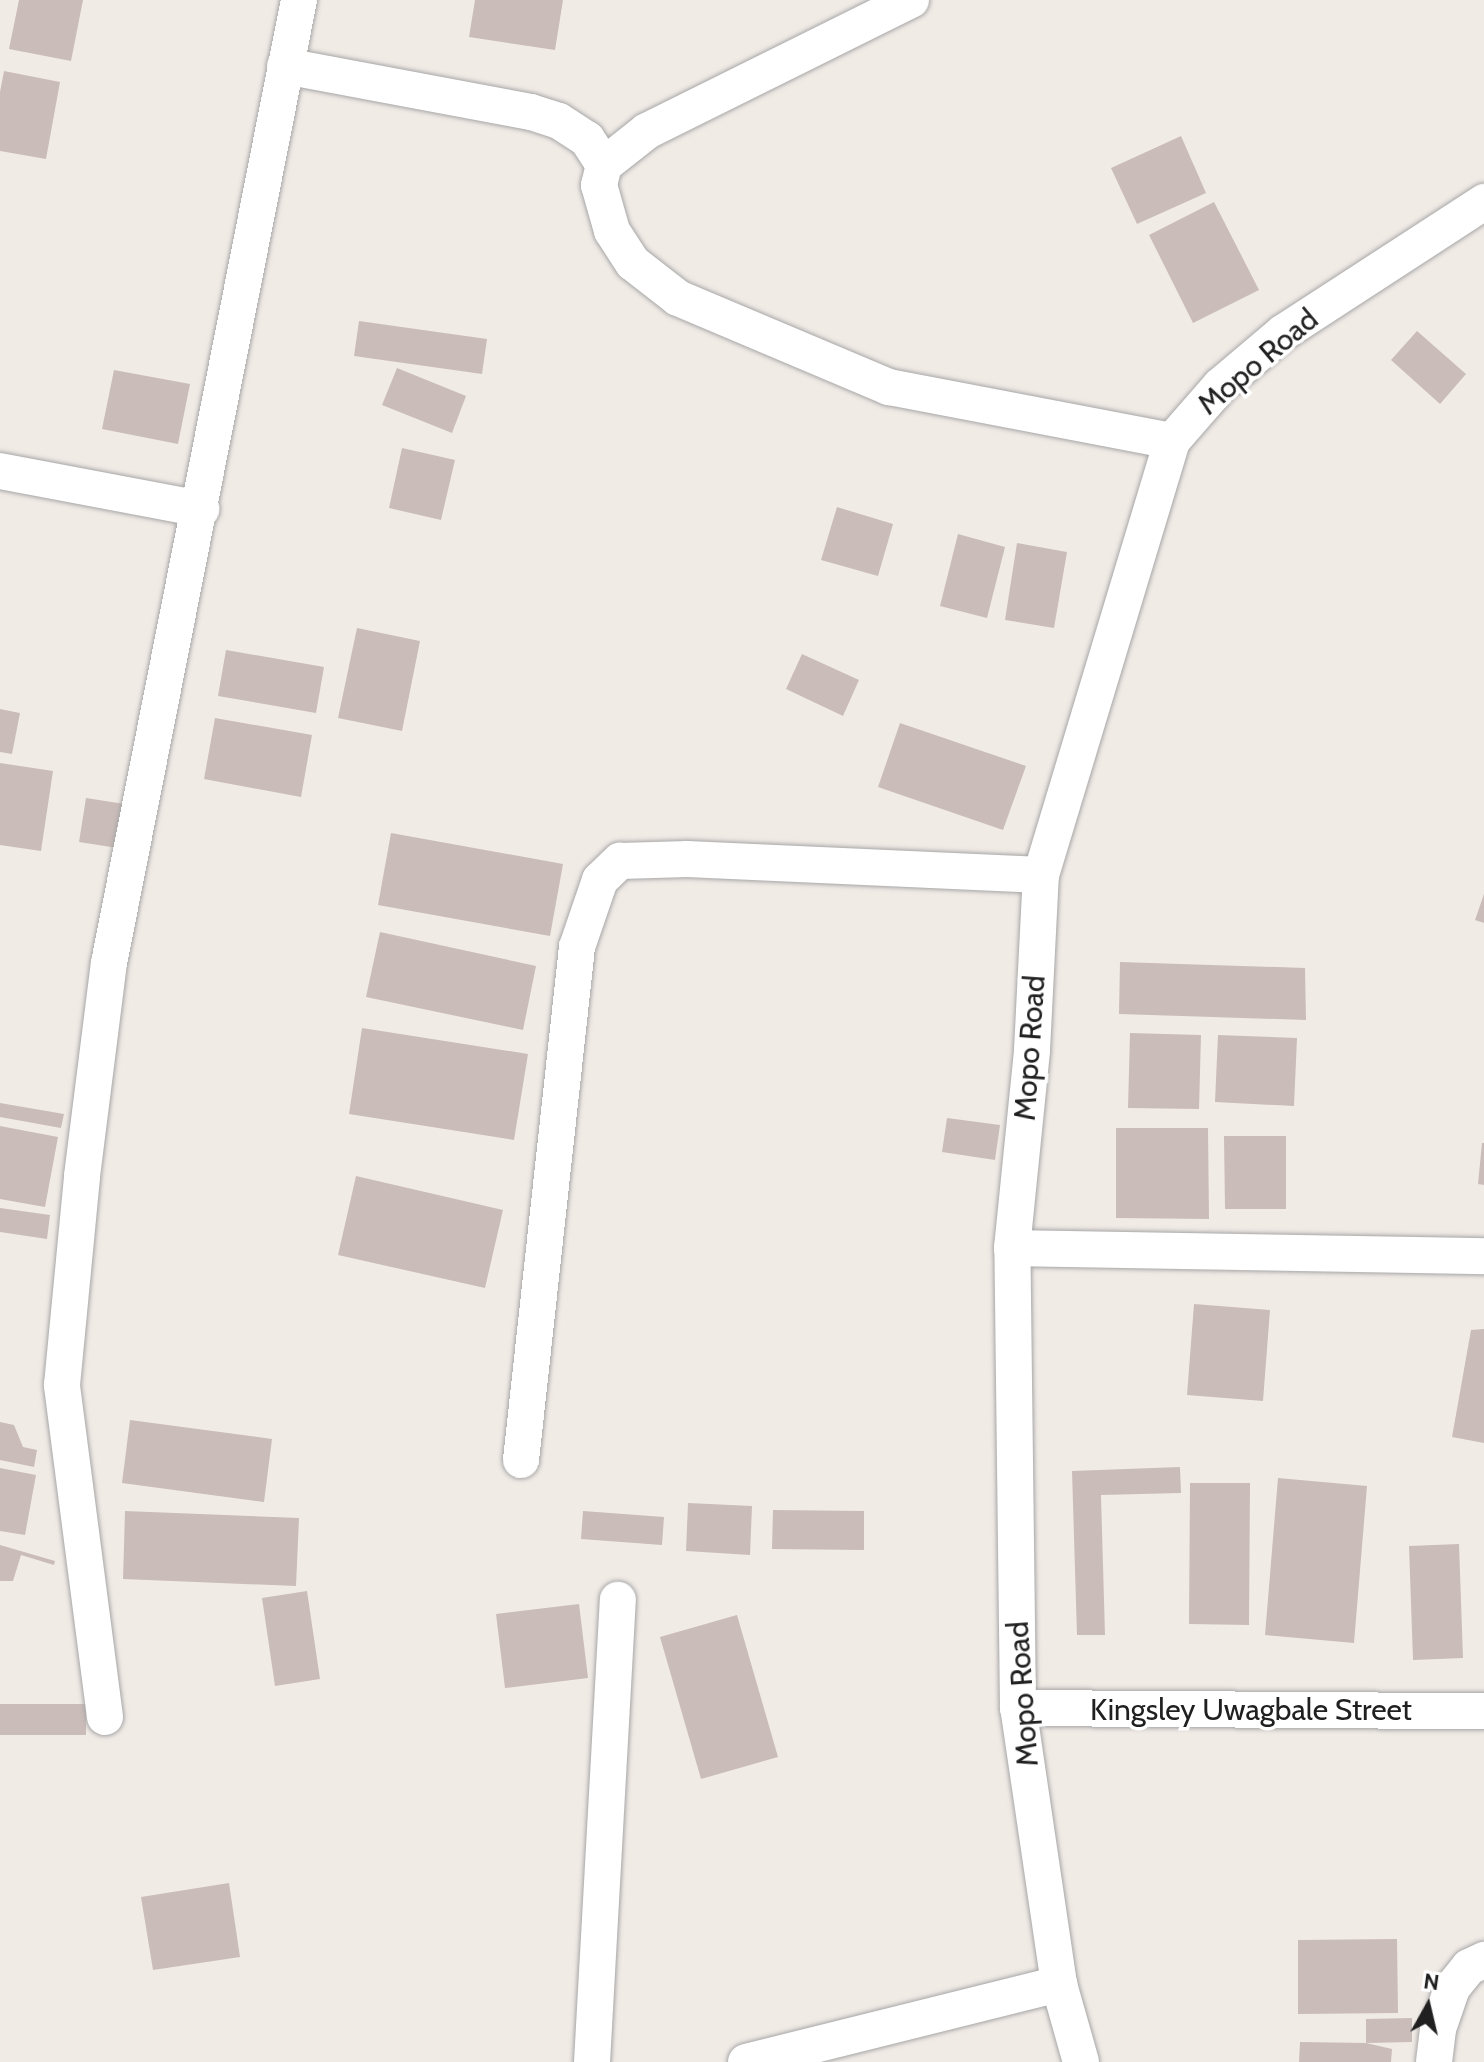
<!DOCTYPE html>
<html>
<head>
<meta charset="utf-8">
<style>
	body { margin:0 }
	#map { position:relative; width:1484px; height:2062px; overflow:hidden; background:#f1ebe6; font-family:Cabin,sans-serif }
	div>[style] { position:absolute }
	.building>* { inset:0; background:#cabcb9 }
	.roads { filter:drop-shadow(0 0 2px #a7a7a7) drop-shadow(0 0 2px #a7a7a7) }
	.minor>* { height:36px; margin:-18px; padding:0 18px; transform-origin:18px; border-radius:18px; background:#fff }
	span { translate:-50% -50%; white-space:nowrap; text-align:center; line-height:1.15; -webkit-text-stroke:7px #fff; paint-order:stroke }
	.street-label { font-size:30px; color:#202020 }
	.north { position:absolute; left:1388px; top:1966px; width:80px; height:80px; -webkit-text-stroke:6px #fff; paint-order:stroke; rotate:8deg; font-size:22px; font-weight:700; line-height:32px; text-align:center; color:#202020 }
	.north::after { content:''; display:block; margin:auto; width:28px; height:36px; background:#202020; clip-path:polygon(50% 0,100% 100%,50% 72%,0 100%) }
</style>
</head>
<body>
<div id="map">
	<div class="building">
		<i style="clip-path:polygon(19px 0,83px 0,71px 61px,9px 49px)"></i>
		<i style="clip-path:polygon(475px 0,563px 0,555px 50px,469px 37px)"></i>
		<i style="clip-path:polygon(4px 71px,60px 82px,46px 159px,0 151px,0 92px)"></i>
		<i style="clip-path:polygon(1181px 136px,1206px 193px,1137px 224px,1111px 168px)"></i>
		<i style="clip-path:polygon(1214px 202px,1259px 290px,1193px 323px,1149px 235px)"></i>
		<i style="clip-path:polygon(359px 321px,487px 339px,482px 374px,354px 356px)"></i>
		<i style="clip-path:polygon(1417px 331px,1466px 374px,1440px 404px,1391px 360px)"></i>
		<i style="clip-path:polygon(397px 368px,466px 396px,452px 433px,382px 405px)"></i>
		<i style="clip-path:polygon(114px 370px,190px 384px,178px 444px,102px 429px)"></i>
		<i style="clip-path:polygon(402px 448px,455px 460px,441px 520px,389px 508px)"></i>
		<i style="clip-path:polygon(837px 507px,893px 524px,878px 576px,821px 560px)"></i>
		<i style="clip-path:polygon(958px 534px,1005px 547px,987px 618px,940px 606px)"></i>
		<i style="clip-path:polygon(1017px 543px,1067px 552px,1054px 628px,1005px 620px)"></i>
		<i style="clip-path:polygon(357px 628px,420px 641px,402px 731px,338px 718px)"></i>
		<i style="clip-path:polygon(226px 650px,324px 667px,316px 713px,218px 696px)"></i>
		<i style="clip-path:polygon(802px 654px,859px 680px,843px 716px,786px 689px)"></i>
		<i style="clip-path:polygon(0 709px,20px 713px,12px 754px,0 752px)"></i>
		<i style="clip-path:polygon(215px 718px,312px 735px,301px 797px,204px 779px)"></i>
		<i style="clip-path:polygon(900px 723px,1026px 766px,1003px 830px,878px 787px)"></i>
		<i style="clip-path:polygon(0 763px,53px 771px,41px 851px,0 845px)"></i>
		<i style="clip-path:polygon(86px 798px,131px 805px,124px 849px,79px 842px)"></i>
		<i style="clip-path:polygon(391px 833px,563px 864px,550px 936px,378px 905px)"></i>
		<i style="clip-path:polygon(1484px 894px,1484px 923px,1475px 920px)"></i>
		<i style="clip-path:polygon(380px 932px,536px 966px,523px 1030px,366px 997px)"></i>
		<i style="clip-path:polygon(1120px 962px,1305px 968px,1306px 1020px,1119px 1014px)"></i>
		<i style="clip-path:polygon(362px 1028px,528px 1054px,514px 1140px,349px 1114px)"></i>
		<i style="clip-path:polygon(1130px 1033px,1201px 1035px,1199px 1109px,1128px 1108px)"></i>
		<i style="clip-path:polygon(1218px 1035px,1297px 1038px,1294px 1106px,1215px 1102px)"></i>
		<i style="clip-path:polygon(0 1103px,64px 1114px,61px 1128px,0 1117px)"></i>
		<i style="clip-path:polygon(947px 1118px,1000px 1125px,995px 1160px,942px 1152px)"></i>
		<i style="clip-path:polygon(0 1126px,58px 1137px,45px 1207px,0 1199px)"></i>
		<i style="clip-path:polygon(1116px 1128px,1208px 1128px,1209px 1219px,1116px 1218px)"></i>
		<i style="clip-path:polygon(1224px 1136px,1286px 1136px,1286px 1209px,1225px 1209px)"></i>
		<i style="clip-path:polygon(1482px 1143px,1484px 1143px,1484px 1185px,1478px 1184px)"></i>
		<i style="clip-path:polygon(356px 1176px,503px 1210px,485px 1288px,338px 1255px)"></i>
		<i style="clip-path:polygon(0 1208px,50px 1215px,47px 1239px,0 1232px)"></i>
		<i style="clip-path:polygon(1194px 1304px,1270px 1310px,1263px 1401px,1187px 1395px)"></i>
		<i style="clip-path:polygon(1484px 1329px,1484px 1443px,1452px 1437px,1471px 1330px)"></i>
		<i style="clip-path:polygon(130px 1420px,272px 1439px,264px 1502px,122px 1483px)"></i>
		<i style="clip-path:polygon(0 1422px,14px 1425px,23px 1447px,37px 1450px,34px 1467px,0 1460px)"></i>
		<i style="clip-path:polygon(1180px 1467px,1181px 1493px,1101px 1495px,1105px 1635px,1077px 1635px,1072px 1471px)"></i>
		<i style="clip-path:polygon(0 1468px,36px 1475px,25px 1535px,0 1531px)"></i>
		<i style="clip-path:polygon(1278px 1478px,1367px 1486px,1354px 1643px,1265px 1635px)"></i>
		<i style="clip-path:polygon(1190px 1483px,1250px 1483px,1249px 1625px,1189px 1624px)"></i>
		<i style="clip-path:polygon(688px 1503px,752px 1506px,750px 1555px,686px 1551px)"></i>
		<i style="clip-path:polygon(773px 1510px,864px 1511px,864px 1550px,772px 1549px)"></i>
		<i style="clip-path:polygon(125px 1511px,299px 1518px,296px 1586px,123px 1579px)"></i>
		<i style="clip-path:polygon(583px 1511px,664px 1517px,662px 1545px,581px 1539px)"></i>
		<i style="clip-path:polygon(1459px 1544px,1463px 1658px,1413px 1660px,1409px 1546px)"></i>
		<i style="clip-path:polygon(0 1545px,55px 1561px,54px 1565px,21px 1555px,13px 1581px,0 1581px)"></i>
		<i style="clip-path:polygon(307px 1591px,320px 1679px,275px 1686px,262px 1598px)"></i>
		<i style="clip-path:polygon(579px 1604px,588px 1678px,505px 1688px,496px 1614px)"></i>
		<i style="clip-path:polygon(737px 1615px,778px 1757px,701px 1779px,660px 1637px)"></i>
		<i style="clip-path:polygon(0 1704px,86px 1704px,86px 1735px,0 1735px)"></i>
		<i style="clip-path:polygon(229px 1883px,240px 1957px,153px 1970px,141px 1897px)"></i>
		<i style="clip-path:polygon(1397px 1939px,1398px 2013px,1298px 2014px,1298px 1940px)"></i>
		<i style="clip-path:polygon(1412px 2018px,1412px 2042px,1366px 2043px,1366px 2019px)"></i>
		<i style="clip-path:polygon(1300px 2042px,1366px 2043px,1392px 2049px,1391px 2062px,1299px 2062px)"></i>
	</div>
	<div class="roads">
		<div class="minor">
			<i style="left:911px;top:0;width:295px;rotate:153.6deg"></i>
			<i style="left:647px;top:131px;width:55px;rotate:141.7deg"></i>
			<i style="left:604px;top:165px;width:21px;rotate:104deg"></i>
			<i style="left:599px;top:185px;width:48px;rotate:74.2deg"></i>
			<i style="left:612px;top:231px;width:38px;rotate:57deg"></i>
			<i style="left:633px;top:263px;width:57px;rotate:37.9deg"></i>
			<i style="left:678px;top:298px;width:229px;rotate:22.9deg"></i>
			<i style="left:889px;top:387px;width:288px;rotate:10.8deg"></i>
			<i style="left:285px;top:66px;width:250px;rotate:10.6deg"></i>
			<i style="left:531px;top:112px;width:29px;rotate:18deg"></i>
			<i style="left:559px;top:121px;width:33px;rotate:33deg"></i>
			<i style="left:587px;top:139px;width:31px;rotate:57deg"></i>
			<i style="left:0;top:471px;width:205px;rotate:10.7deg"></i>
			<i style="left:1012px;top:1248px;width:472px;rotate:1deg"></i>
			<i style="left:521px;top:1460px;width:516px;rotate:-83.77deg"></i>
			<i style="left:577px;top:947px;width:71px;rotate:-71.1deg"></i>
			<i style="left:600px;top:880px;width:28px;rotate:-44deg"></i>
			<i style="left:620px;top:861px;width:68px;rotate:-1.7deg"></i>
			<i style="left:688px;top:859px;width:353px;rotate:2.6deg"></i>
			<i style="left:1018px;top:1708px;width:466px;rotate:0.4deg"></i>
			<i style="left:105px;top:1717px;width:335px;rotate:-97.4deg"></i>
			<i style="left:62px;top:1385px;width:210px;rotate:-84.5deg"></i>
			<i style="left:82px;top:1176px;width:215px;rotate:-82.8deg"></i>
			<i style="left:109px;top:963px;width:982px;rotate:-78.84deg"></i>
			<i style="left:592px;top:2062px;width:463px;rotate:-86.8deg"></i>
			<i style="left:746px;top:2062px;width:323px;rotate:-14deg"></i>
			<i style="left:1081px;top:2062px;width:81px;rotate:-105.8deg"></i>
			<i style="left:1059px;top:1984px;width:279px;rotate:-98.4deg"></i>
			<i style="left:1018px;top:1708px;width:460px;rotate:-90.7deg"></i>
			<i style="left:1012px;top:1248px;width:199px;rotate:-84.2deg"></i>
			<i style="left:1032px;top:1050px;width:175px;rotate:-87.1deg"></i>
			<i style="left:1041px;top:875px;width:453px;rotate:-73.2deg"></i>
			<i style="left:1172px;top:441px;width:73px;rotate:-48.9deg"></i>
			<i style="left:1220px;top:386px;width:84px;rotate:-40.2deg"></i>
			<i style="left:1284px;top:332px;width:239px;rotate:-33deg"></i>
			<i style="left:1434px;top:2062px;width:33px;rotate:-83deg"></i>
			<i style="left:1438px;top:2029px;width:43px;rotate:-71.1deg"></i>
			<i style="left:1452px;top:1988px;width:27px;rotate:-51deg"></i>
			<i style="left:1469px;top:1967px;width:17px;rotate:-25deg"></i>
		</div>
	</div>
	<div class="street-label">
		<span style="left:1258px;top:362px;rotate:-40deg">Mopo Road</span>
		<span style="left:1030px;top:1048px;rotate:-86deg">Mopo Road</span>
		<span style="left:1023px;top:1694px;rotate:-94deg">Mopo Road</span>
		<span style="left:1251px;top:1710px">Kingsley Uwagbale Street</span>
	</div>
	<div class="north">N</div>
</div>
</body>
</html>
